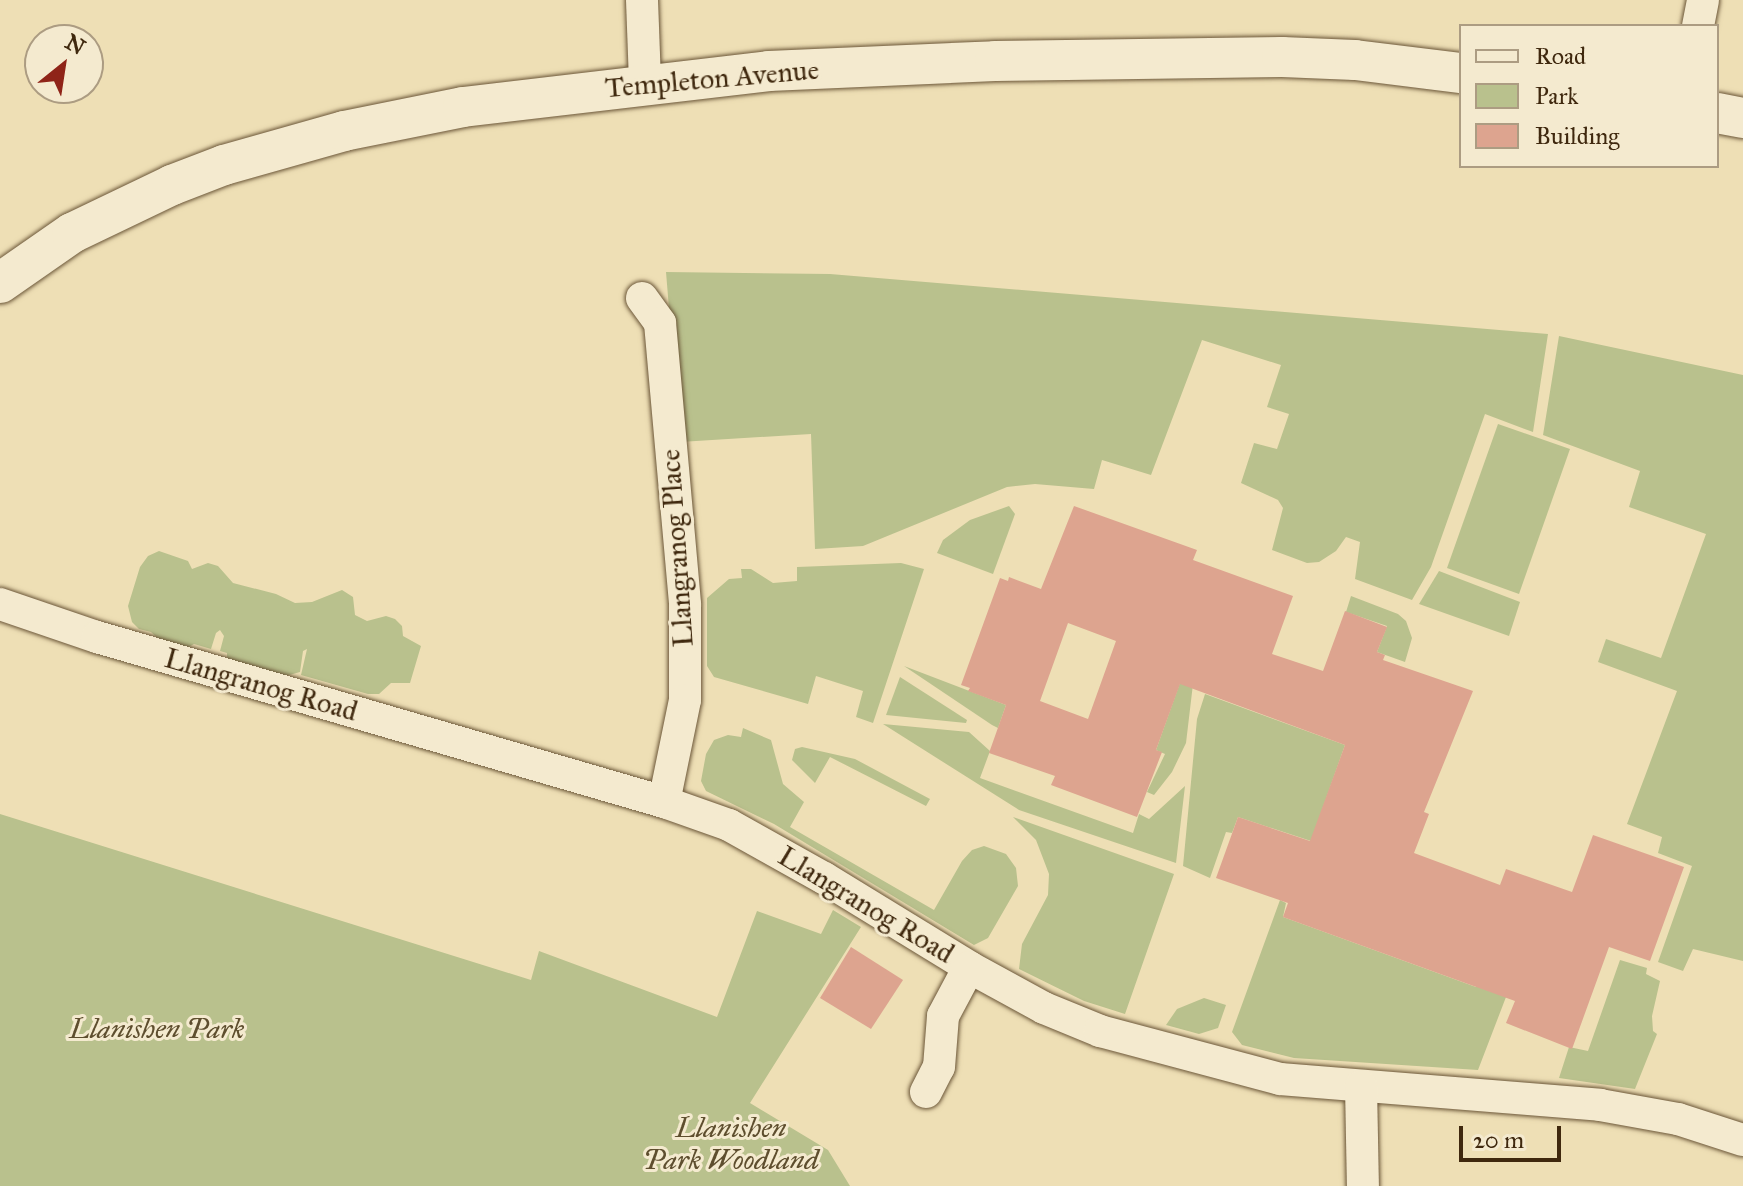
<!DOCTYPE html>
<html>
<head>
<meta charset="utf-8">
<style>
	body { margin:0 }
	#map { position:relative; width:1743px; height:1186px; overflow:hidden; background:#eedfb5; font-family:"IM FELL Great Primer",serif }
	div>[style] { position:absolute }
	.green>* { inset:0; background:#b9c18d }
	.building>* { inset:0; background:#dda48f }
	.roads { filter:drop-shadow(0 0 2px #6b5638) drop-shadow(0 0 2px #6b5638) }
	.minor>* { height:32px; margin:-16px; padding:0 16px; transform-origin:16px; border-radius:16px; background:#f4eacf }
	.tertiary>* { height:40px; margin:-20px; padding:0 20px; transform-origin:20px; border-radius:20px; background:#f4eacf }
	span { translate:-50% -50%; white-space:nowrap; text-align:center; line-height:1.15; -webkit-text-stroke:6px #f4eacf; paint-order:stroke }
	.street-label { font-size:28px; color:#3f280e }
	.park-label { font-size:28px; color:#5e4e2e; font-style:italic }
	.legend { position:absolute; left:1459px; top:24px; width:260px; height:144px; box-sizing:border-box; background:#f4eacf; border:2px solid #ac9c82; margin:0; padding:10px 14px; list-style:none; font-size:24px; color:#3f280e }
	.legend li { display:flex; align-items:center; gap:16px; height:40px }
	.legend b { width:40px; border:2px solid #ac9c82 }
	.north { position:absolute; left:24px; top:24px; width:80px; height:80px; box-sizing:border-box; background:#f4eacf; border:2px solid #ac9c82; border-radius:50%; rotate:30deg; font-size:22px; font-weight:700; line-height:32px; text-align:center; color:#3f280e }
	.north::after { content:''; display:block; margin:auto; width:28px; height:36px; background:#8f2418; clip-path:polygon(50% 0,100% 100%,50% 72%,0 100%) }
	.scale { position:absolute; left:1459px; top:1126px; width:102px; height:36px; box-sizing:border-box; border:4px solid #3f280e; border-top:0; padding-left:10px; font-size:24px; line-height:28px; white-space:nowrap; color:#3f280e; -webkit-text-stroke:6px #f4eacf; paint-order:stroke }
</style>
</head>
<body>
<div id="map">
	<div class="green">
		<i style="clip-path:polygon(666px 272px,830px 274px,1548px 334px,1533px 432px,1485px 414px,1431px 567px,1412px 600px,1355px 579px,1360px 542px,1346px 537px,1336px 551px,1319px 562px,1307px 563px,1272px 550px,1283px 508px,1278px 500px,1241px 483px,1254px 443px,1277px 449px,1289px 414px,1267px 407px,1281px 365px,1202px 340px,1151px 475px,1102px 460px,1094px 489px,1035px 484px,1007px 487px,863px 546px,815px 549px,811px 434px,680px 442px)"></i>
		<i style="clip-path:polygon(1559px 336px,1743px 375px,1743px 961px,1693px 949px,1683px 971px,1658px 962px,1692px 866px,1658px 853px,1662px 837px,1627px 824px,1677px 691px,1598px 662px,1606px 639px,1661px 658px,1706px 534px,1629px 507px,1640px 471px,1543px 435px)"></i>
		<i style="clip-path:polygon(1498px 424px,1570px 449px,1519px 594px,1447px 568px)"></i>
		<i style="clip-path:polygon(1009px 506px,1015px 514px,993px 574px,937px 553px,943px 540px,970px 520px)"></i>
		<i style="clip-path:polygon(159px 551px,188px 561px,192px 569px,208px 563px,218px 566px,233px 583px,276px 594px,295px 603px,312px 602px,342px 590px,353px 597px,355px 615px,367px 621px,386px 616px,395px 619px,402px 626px,403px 636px,421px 646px,410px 683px,391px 683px,379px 694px,368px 694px,301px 675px,307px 649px,303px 651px,300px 672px,275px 679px,227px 662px,227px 653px,220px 651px,224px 636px,220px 630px,216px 633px,211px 649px,194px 644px,183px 650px,164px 644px,151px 632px,139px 629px,132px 622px,128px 606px,140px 567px,148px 556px)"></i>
		<i style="clip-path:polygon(901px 563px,924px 569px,873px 723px,856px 717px,863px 691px,816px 676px,808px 704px,714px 677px,707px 666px,707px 598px,729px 579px,742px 578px,741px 569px,751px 569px,773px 583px,797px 581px,797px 567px)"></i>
		<i style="clip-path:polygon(1439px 571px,1520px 602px,1509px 636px,1419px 604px)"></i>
		<i style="clip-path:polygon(1351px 596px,1398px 614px,1406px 621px,1412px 638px,1405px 662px,1377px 652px,1387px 626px,1346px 612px)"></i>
		<i style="clip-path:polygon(904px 666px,1006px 705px,998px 728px,992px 725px)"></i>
		<i style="clip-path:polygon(1186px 666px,1193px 684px,1186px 743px,1172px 772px,1154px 795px,1147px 792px,1165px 754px,1156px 750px)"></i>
		<i style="clip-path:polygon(900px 677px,967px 720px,966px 723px,886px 715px)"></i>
		<i style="clip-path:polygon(1205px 694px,1345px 745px,1311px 841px,1238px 817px,1232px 833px,1226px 832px,1210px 878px,1183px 866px,1197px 719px)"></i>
		<i style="clip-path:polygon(883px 724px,969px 732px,990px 751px,980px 778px,1133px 833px,1139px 814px,1149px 819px,1185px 786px,1176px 863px,1019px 810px)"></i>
		<i style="clip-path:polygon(743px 728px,771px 740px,783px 784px,804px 802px,790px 827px,934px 910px,962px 861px,972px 850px,984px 846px,1006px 854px,1016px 868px,1018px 886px,988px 938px,974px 945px,774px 824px,706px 791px,701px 781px,706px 754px,714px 740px,728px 735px,741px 737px)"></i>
		<i style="clip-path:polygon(802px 747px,855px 759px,930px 799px,926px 806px,830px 757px,815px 783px,792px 760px,795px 749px)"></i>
		<i style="clip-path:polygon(0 814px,531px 980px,539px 951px,717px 1017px,757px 911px,821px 934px,833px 910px,861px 927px,750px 1103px,828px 1150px,850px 1186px,0 1186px)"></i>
		<i style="clip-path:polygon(1013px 817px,1174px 874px,1125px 1014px,1084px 1001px,1019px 969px,1022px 944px,1048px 895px,1049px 874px,1036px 840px)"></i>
		<i style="clip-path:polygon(1280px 900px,1286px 903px,1283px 917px,1476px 987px,1516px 971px,1478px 1070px,1294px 1058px,1242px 1045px,1232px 1032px)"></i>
		<i style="clip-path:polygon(1620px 960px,1647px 968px,1646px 974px,1660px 981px,1652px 1016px,1653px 1031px,1657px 1034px,1635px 1089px,1559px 1078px,1569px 1047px,1588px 1051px)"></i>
		<i style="clip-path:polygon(1204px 998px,1226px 1005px,1218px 1028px,1199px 1034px,1166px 1025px,1177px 1009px)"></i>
	</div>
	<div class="building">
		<i style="clip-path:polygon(evenodd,1074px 506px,1197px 550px,1193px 560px,1293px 596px,1272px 654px,1323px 671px,1345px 611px,1387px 627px,1377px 652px,1385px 655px,1383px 660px,1473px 691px,1424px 812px,1429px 814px,1414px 853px,1500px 885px,1506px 869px,1572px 892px,1593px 835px,1684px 867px,1650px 961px,1609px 947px,1572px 1049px,1506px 1023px,1515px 1001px,1283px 917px,1288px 903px,1216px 878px,1238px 817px,1310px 841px,1345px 745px,1180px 684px,1156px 750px,1162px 752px,1137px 817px,1051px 785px,1055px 776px,989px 753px,1006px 705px,968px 691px,970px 688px,961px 685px,1000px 578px,1008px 581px,1009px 577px,1041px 589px,1074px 506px,1068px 623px,1116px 641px,1088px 719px,1040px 701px,1068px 623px)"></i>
		<i style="clip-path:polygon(851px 947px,903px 980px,871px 1029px,820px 998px)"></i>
	</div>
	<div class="roads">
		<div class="minor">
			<i style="left:642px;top:0;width:83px;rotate:87.9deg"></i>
			<i style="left:1698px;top:26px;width:26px;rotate:-79deg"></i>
			<i style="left:642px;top:298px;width:31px;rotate:54deg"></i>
			<i style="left:660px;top:323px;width:283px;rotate:84.9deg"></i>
			<i style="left:685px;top:605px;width:95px;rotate:90deg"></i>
			<i style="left:685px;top:700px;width:104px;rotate:101.6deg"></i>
			<i style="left:0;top:604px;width:102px;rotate:18.8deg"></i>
			<i style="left:97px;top:637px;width:591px;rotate:16.23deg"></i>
			<i style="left:664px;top:802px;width:69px;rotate:19.5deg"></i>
			<i style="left:729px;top:825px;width:109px;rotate:29.2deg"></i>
			<i style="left:824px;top:878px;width:170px;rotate:31.5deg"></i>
			<i style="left:969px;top:967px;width:85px;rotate:28.7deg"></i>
			<i style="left:1044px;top:1008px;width:61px;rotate:22.3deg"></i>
			<i style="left:1100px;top:1031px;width:186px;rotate:14.9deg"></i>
			<i style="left:1280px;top:1079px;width:321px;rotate:4.6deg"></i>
			<i style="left:1600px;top:1105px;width:79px;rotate:10.2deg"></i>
			<i style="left:1678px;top:1119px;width:68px;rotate:17.9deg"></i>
			<i style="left:1361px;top:1086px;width:100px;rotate:88.9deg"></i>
			<i style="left:926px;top:1092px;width:28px;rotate:-63deg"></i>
			<i style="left:939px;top:1067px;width:51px;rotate:-85.5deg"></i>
			<i style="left:943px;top:1016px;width:55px;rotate:-62deg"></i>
		</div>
		<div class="tertiary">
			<i style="left:1717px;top:113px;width:26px;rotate:11deg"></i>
			<i style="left:0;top:283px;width:88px;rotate:-34.8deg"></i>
			<i style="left:72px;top:233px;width:111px;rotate:-25.6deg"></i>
			<i style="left:172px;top:185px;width:56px;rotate:-21deg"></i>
			<i style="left:224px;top:165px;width:125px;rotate:-15.8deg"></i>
			<i style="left:344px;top:131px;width:121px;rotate:-11.4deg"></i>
			<i style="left:463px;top:107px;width:308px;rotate:-6.7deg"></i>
			<i style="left:769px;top:71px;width:226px;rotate:-2.5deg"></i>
			<i style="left:995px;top:61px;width:287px;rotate:-0.8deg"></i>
			<i style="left:1282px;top:57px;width:73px;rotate:2.4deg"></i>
			<i style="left:1355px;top:60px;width:107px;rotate:7deg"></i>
		</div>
	</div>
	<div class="street-label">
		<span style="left:712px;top:79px;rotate:-5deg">Templeton Avenue</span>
		<span style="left:677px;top:548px;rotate:-94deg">Llangranog Place</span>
		<span style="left:261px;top:685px;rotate:16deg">Llangranog Road</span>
		<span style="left:866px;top:905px;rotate:31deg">Llangranog Road</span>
	</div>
	<div class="park-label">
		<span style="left:157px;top:1029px">Llanishen Park</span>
		<span style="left:731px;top:1144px">Llanishen<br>Park Woodland</span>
	</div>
	<ul class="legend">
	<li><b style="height:10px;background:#f4eacf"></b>Road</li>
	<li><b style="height:22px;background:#b9c18d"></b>Park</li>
	<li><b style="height:22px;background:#dda48f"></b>Building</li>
	</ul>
	<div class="north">N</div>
	<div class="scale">20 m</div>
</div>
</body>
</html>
